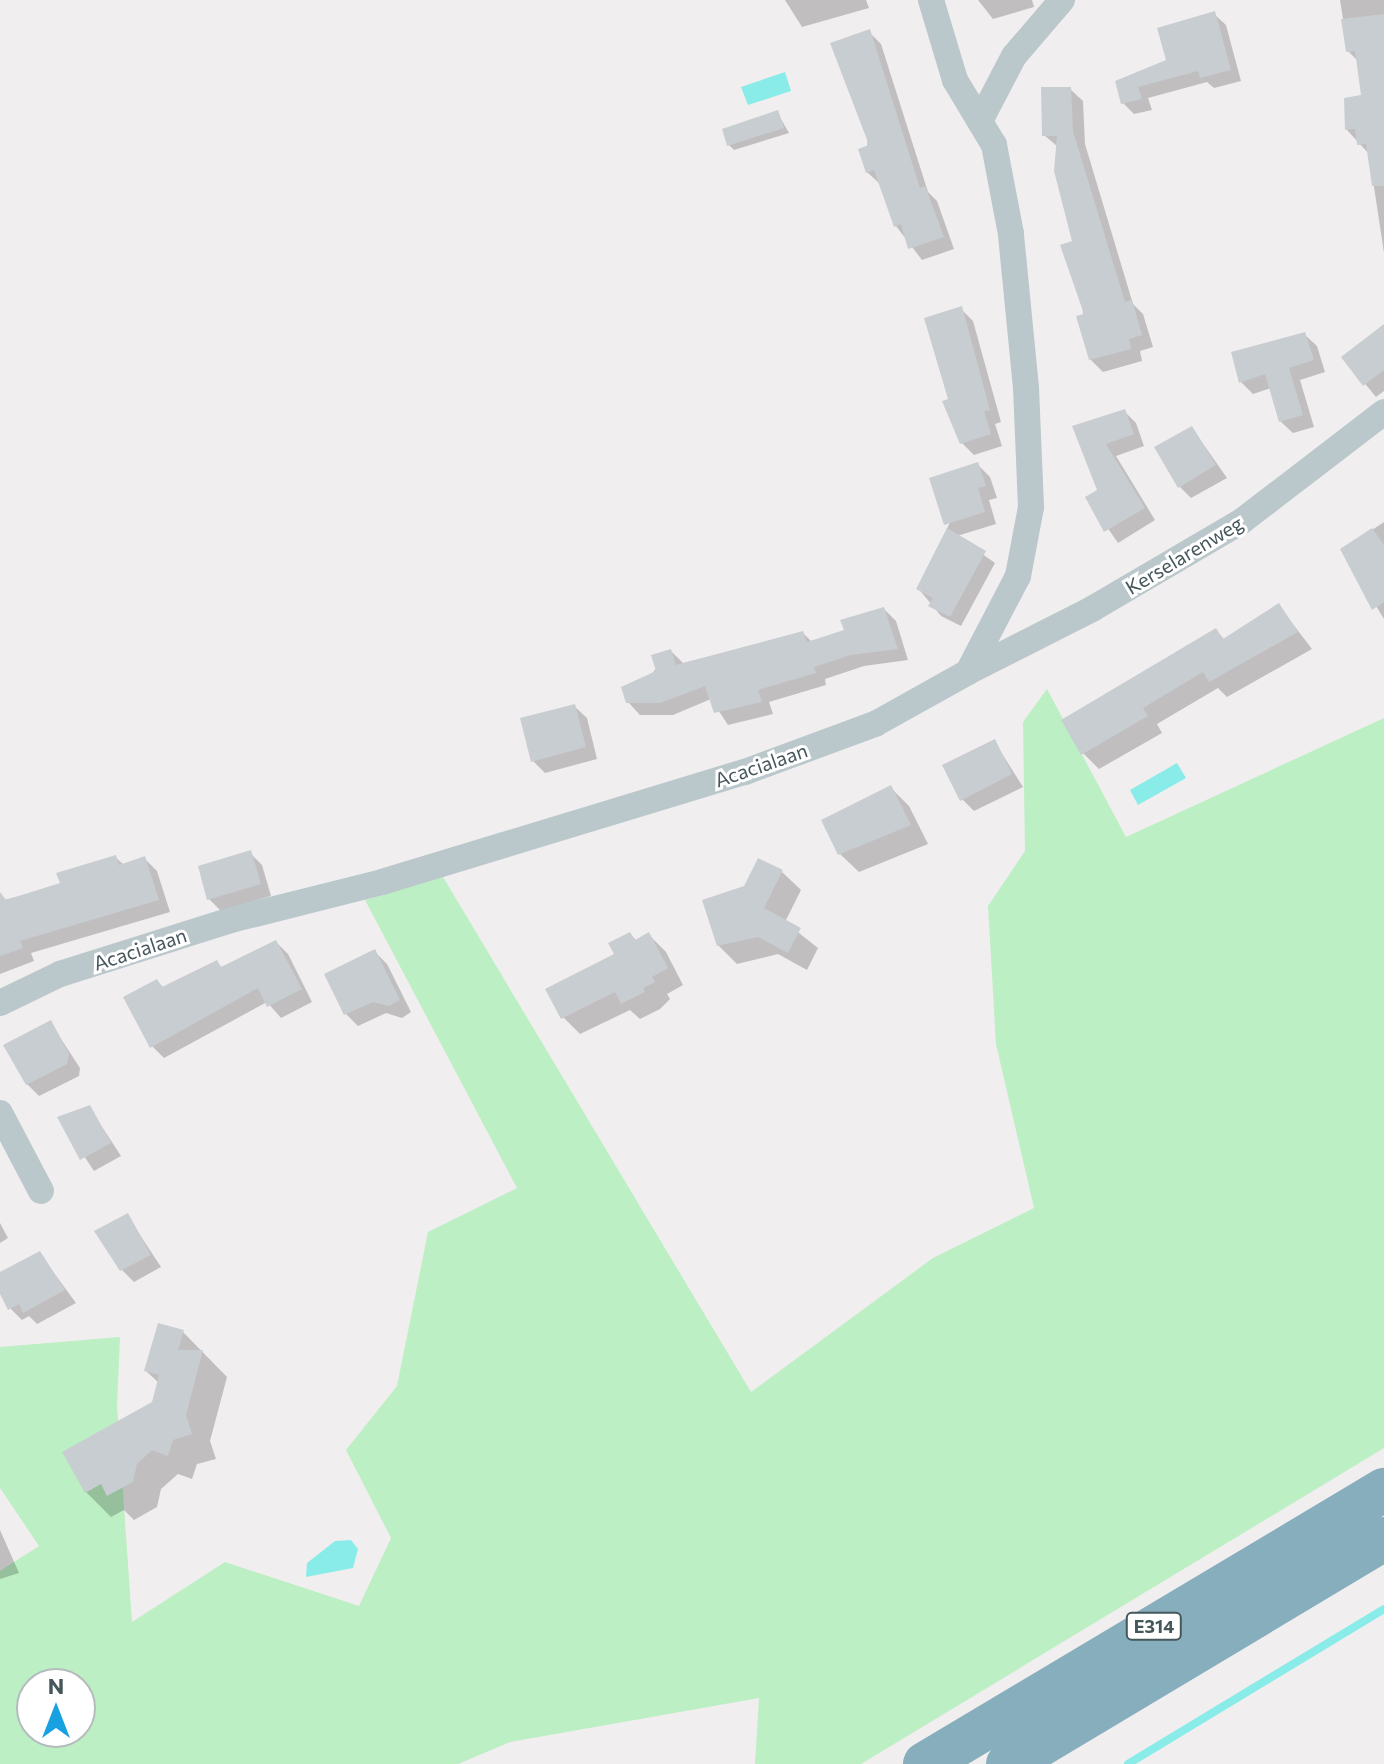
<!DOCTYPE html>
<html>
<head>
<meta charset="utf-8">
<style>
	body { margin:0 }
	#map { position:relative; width:1384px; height:1764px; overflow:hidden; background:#f1eeef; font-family:Commissioner,sans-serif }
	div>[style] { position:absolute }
	.green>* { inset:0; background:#bcefc3 }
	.water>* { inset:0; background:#89ece9 }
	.shadow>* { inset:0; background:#0003 }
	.stream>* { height:8px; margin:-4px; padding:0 4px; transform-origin:4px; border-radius:4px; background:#89ece9 }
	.building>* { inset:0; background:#c8cdd1 }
	.street>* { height:26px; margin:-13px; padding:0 13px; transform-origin:13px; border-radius:13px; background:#bac7cb }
	.highway>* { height:44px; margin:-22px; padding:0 22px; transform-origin:22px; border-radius:22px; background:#86aebd }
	span { translate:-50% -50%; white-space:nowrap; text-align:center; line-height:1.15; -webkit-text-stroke:6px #fff; paint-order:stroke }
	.shield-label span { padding:2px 6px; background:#fff; border:2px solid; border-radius:6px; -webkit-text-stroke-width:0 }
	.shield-label { font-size:18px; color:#46575c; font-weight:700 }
	.street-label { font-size:20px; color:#46575c }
	.north { position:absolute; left:16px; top:1668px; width:80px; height:80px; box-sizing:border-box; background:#fff; border:2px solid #b5bcbe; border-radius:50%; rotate:0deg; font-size:22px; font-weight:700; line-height:32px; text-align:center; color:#46575c }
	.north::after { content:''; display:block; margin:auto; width:28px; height:36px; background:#18a0e1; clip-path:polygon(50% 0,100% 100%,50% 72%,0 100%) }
</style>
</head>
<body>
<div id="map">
	<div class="green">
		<i style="clip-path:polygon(evenodd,1047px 689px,1126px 837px,1384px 718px,1384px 1448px,861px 1764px,755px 1764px,759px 1698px,510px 1742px,458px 1764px,0 1764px,0 1571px,39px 1546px,0 1488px,0 1347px,120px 1337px,117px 1406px,132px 1622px,225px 1562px,359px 1606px,391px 1538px,346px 1450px,397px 1386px,428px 1232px,517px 1188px,365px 900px,443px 877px,751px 1392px,933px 1258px,1034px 1208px,996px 1044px,988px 906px,1025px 851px,1023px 722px,1047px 689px,32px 1684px,80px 1684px,80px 1732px,32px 1732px,32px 1684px)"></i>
	</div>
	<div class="water">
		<i style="clip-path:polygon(785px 72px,791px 91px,748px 105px,741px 87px)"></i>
		<i style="clip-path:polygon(1177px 763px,1186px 778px,1138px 805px,1130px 790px)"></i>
		<i style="clip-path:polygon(351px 1540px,358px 1549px,353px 1568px,306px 1577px,307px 1563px,335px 1541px)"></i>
	</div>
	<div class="shadow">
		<i style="clip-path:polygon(785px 0,866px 0,869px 8px,802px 27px)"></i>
		<i style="clip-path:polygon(978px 0,1032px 0,1034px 7px,993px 19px)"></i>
		<i style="clip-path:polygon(1340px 0,1384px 0,1384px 253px,1369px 154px,1347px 130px,1364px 97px,1359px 62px,1348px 51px)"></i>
		<i style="clip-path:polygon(1214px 14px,1226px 25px,1241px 81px,1214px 88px,1207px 82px,1148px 98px,1152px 110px,1134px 114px,1123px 103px,1117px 82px,1168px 61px)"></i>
		<i style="clip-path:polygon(869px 32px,881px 44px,928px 192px,937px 201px,954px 249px,922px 260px,896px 226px,880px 184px,867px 172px)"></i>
		<i style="clip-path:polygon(1070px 89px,1083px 101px,1085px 144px,1133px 304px,1143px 314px,1153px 347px,1140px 351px,1142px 361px,1103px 372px,1090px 359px,1058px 147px,1044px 135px)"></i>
		<i style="clip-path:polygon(777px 112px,789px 133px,734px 150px,729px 145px)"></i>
		<i style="clip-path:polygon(961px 309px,973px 321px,1001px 422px,995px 424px,1002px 446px,974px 455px,962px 443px,951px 400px)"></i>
		<i style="clip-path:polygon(1384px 326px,1384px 391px,1376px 397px,1343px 357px)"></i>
		<i style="clip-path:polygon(1304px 334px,1317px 346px,1325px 372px,1300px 380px,1314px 427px,1293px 433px,1280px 421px,1271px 388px,1253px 394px,1241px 382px)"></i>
		<i style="clip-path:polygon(1124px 411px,1136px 423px,1144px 446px,1116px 456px,1155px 520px,1118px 543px,1087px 498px,1099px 491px,1075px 427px)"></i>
		<i style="clip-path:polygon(1192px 428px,1227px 478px,1191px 498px,1179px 486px)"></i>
		<i style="clip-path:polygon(978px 465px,990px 477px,997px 498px,989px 500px,996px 524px,957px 536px,995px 563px,961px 626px,941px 616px,918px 588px)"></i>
		<i style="clip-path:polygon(1384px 522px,1384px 619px,1342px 550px)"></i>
		<i style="clip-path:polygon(1279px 606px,1312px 649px,1227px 697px,1218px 688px,1157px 724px,1162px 733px,1099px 769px,1083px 753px,1216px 631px,1225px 640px)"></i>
		<i style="clip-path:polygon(884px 609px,896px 621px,908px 660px,864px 666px,825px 679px,826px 685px,769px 702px,773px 714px,728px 725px,711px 699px,673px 715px,640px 715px,628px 702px,671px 651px,683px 663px,803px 633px,812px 642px,846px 632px)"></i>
		<i style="clip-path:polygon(574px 706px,587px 718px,597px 759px,545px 773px,533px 761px)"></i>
		<i style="clip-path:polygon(994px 741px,1023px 787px,974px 811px,962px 799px)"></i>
		<i style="clip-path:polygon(890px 787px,909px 806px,928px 844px,859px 872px,840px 854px)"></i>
		<i style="clip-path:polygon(250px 853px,262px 865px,271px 896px,221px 911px,209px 899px)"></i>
		<i style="clip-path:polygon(115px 857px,124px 865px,145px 859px,157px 871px,170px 912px,31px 953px,34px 961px,0 974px,0 901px,63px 885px)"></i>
		<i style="clip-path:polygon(759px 860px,782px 872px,801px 890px,785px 922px,818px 948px,807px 970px,778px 954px,737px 964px,718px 945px)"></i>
		<i style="clip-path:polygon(630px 934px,637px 941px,649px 935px,666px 952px,683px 985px,667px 994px,670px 999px,660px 1009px,640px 1019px,630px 1010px,580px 1034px,563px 1017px)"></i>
		<i style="clip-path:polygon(276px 942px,288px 954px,312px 1002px,281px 1018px,267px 1002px,164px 1058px,152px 1046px,157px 981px,164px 988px,217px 962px,223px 969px)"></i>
		<i style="clip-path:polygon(375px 952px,387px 964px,411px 1012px,402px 1018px,386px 1013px,358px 1026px,346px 1014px)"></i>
		<i style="clip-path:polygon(50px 1022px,80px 1068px,79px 1076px,39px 1096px,27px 1084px)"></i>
		<i style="clip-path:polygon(89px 1107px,121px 1156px,94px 1171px,59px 1118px)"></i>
		<i style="clip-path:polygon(127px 1215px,161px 1267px,134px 1282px,122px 1270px)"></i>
		<i style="clip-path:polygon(0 1223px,8px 1238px,0 1243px)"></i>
		<i style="clip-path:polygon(40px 1254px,76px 1303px,37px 1324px,29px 1316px,22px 1320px,10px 1308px,0 1290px,0 1273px)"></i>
		<i style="clip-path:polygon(183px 1332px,227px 1377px,210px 1441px,216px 1459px,197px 1464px,192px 1479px,178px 1474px,161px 1489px,157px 1507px,134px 1520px,124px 1510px,111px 1517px,86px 1492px,153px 1404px,159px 1383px,146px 1371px)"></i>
		<i style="clip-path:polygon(0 1530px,19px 1573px,0 1579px)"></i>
	</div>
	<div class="stream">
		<i style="left:1128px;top:1764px;width:299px;rotate:-31.2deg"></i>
	</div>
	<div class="building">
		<i style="clip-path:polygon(1215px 11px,1231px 70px,1200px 78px,1198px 71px,1138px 87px,1142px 99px,1121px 104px,1115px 81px,1166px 60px,1157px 28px)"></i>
		<i style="clip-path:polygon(1384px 14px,1384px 186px,1372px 186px,1366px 144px,1357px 145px,1355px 129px,1345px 130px,1344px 98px,1361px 95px,1355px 51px,1346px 52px,1341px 19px)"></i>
		<i style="clip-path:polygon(870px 29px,920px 188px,925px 186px,944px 237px,908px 249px,901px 224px,894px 227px,874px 170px,866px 173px,858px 149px,869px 145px,830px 43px)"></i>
		<i style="clip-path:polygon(1041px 87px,1071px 87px,1073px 131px,1125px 302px,1132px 300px,1142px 335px,1129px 339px,1131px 349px,1089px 360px,1076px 316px,1084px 314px,1060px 245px,1072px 241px,1054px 171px,1057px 136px,1042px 136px)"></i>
		<i style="clip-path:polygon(778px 110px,784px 128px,727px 146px,722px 129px)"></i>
		<i style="clip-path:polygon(962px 306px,990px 410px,984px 411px,991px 434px,960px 444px,942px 401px,948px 399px,924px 318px)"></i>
		<i style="clip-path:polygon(1384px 324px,1384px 370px,1363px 386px,1341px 357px)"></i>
		<i style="clip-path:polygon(1305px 332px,1314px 360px,1289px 368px,1303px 415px,1279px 422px,1265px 374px,1239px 383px,1231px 352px)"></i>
		<i style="clip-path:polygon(1125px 409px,1134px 434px,1106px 444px,1145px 508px,1104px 532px,1085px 497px,1097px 490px,1072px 426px)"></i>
		<i style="clip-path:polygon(1192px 426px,1216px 465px,1178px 488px,1154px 447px)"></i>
		<i style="clip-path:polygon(978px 462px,986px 486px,978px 488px,985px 512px,944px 525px,929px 478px)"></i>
		<i style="clip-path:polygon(947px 528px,986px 551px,950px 617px,928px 606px,933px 598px,916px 589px)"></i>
		<i style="clip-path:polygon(1372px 528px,1384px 545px,1384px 602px,1372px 610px,1340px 549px)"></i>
		<i style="clip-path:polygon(1279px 603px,1298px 632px,1209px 682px,1203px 672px,1143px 708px,1148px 716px,1081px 755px,1061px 720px,1216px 628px,1223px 639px)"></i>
		<i style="clip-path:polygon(884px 607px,898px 649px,851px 655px,814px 667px,816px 673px,758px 690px,762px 702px,714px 713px,705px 686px,660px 703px,626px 703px,621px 687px,656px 671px,651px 655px,671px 649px,676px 665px,803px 631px,807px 642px,844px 630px,840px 620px)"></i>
		<i style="clip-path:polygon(575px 704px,586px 747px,531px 762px,520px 718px)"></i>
		<i style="clip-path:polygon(995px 739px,1012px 774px,960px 801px,942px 765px)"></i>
		<i style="clip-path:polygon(891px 785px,911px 825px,838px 855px,821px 820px)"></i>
		<i style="clip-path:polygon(251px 850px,261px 884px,207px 900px,198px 866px)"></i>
		<i style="clip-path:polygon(116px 855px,119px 865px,145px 856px,159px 900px,20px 941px,23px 948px,0 956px,0 892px,6px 900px,60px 883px,56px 873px)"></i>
		<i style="clip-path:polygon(758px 858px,783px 870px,764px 908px,801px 928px,788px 953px,758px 937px,717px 946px,702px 900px,744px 886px)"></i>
		<i style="clip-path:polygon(630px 932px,635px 940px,649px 932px,668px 968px,652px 977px,655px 982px,643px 988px,645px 992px,621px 1004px,615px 992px,561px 1019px,545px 989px,614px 954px,608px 943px)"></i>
		<i style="clip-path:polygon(276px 940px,302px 989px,267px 1007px,258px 988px,150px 1048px,123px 997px,157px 979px,162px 987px,217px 960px,221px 967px)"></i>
		<i style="clip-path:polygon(375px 949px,400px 1000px,389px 1006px,373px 1002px,344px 1015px,324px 974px)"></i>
		<i style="clip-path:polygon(51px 1020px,69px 1054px,67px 1064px,26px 1085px,3px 1045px)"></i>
		<i style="clip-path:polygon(90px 1105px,111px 1143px,80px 1160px,57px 1117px)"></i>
		<i style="clip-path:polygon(128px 1213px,151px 1255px,120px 1271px,94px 1231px)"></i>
		<i style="clip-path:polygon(40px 1251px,65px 1290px,23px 1313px,19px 1304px,8px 1310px,0 1294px,0 1272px)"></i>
		<i style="clip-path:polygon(158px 1323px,184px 1330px,178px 1350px,203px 1350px,186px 1415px,192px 1434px,173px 1440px,168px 1456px,152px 1450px,137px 1464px,133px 1482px,107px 1496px,101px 1484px,85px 1493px,62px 1452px,152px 1402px,159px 1375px,144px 1371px)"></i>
	</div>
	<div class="street">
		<i style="left:980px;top:121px;width:73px;rotate:-62.4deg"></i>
		<i style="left:1014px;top:56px;width:74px;rotate:-49.4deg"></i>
		<i style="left:968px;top:672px;width:139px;rotate:-26.9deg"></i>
		<i style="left:1092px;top:609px;width:174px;rotate:-30.4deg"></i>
		<i style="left:1242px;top:521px;width:179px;rotate:-37.5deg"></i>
		<i style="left:0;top:1003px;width:67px;rotate:-25.8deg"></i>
		<i style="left:60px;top:974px;width:179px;rotate:-17.5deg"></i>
		<i style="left:231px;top:920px;width:156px;rotate:-14.1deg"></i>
		<i style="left:382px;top:882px;width:379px;rotate:-16.9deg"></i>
		<i style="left:745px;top:772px;width:139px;rotate:-20.3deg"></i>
		<i style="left:875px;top:724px;width:107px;rotate:-29.2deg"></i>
		<i style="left:968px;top:672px;width:108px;rotate:-62.5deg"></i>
		<i style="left:1018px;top:576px;width:70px;rotate:-79.3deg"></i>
		<i style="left:1031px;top:507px;width:119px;rotate:-92.4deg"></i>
		<i style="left:1026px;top:388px;width:155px;rotate:-95.6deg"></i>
		<i style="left:1011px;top:234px;width:91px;rotate:-100.8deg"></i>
		<i style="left:994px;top:145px;width:76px;rotate:-121deg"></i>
		<i style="left:955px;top:80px;width:84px;rotate:-106.7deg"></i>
		<i style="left:0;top:1113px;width:88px;rotate:62.3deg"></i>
	</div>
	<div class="highway">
		<i style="left:925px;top:1764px;width:535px;rotate:-30.84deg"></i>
		<i style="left:1008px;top:1764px;width:438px;rotate:-30.9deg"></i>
	</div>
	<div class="shield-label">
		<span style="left:1154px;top:1626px">E314</span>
	</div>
	<div class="street-label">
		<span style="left:1184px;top:555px;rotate:-31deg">Kerselarenweg</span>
		<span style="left:761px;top:765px;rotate:-19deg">Acacialaan</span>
		<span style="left:140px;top:949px;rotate:-18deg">Acacialaan</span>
	</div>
	<div class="north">N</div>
</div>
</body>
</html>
